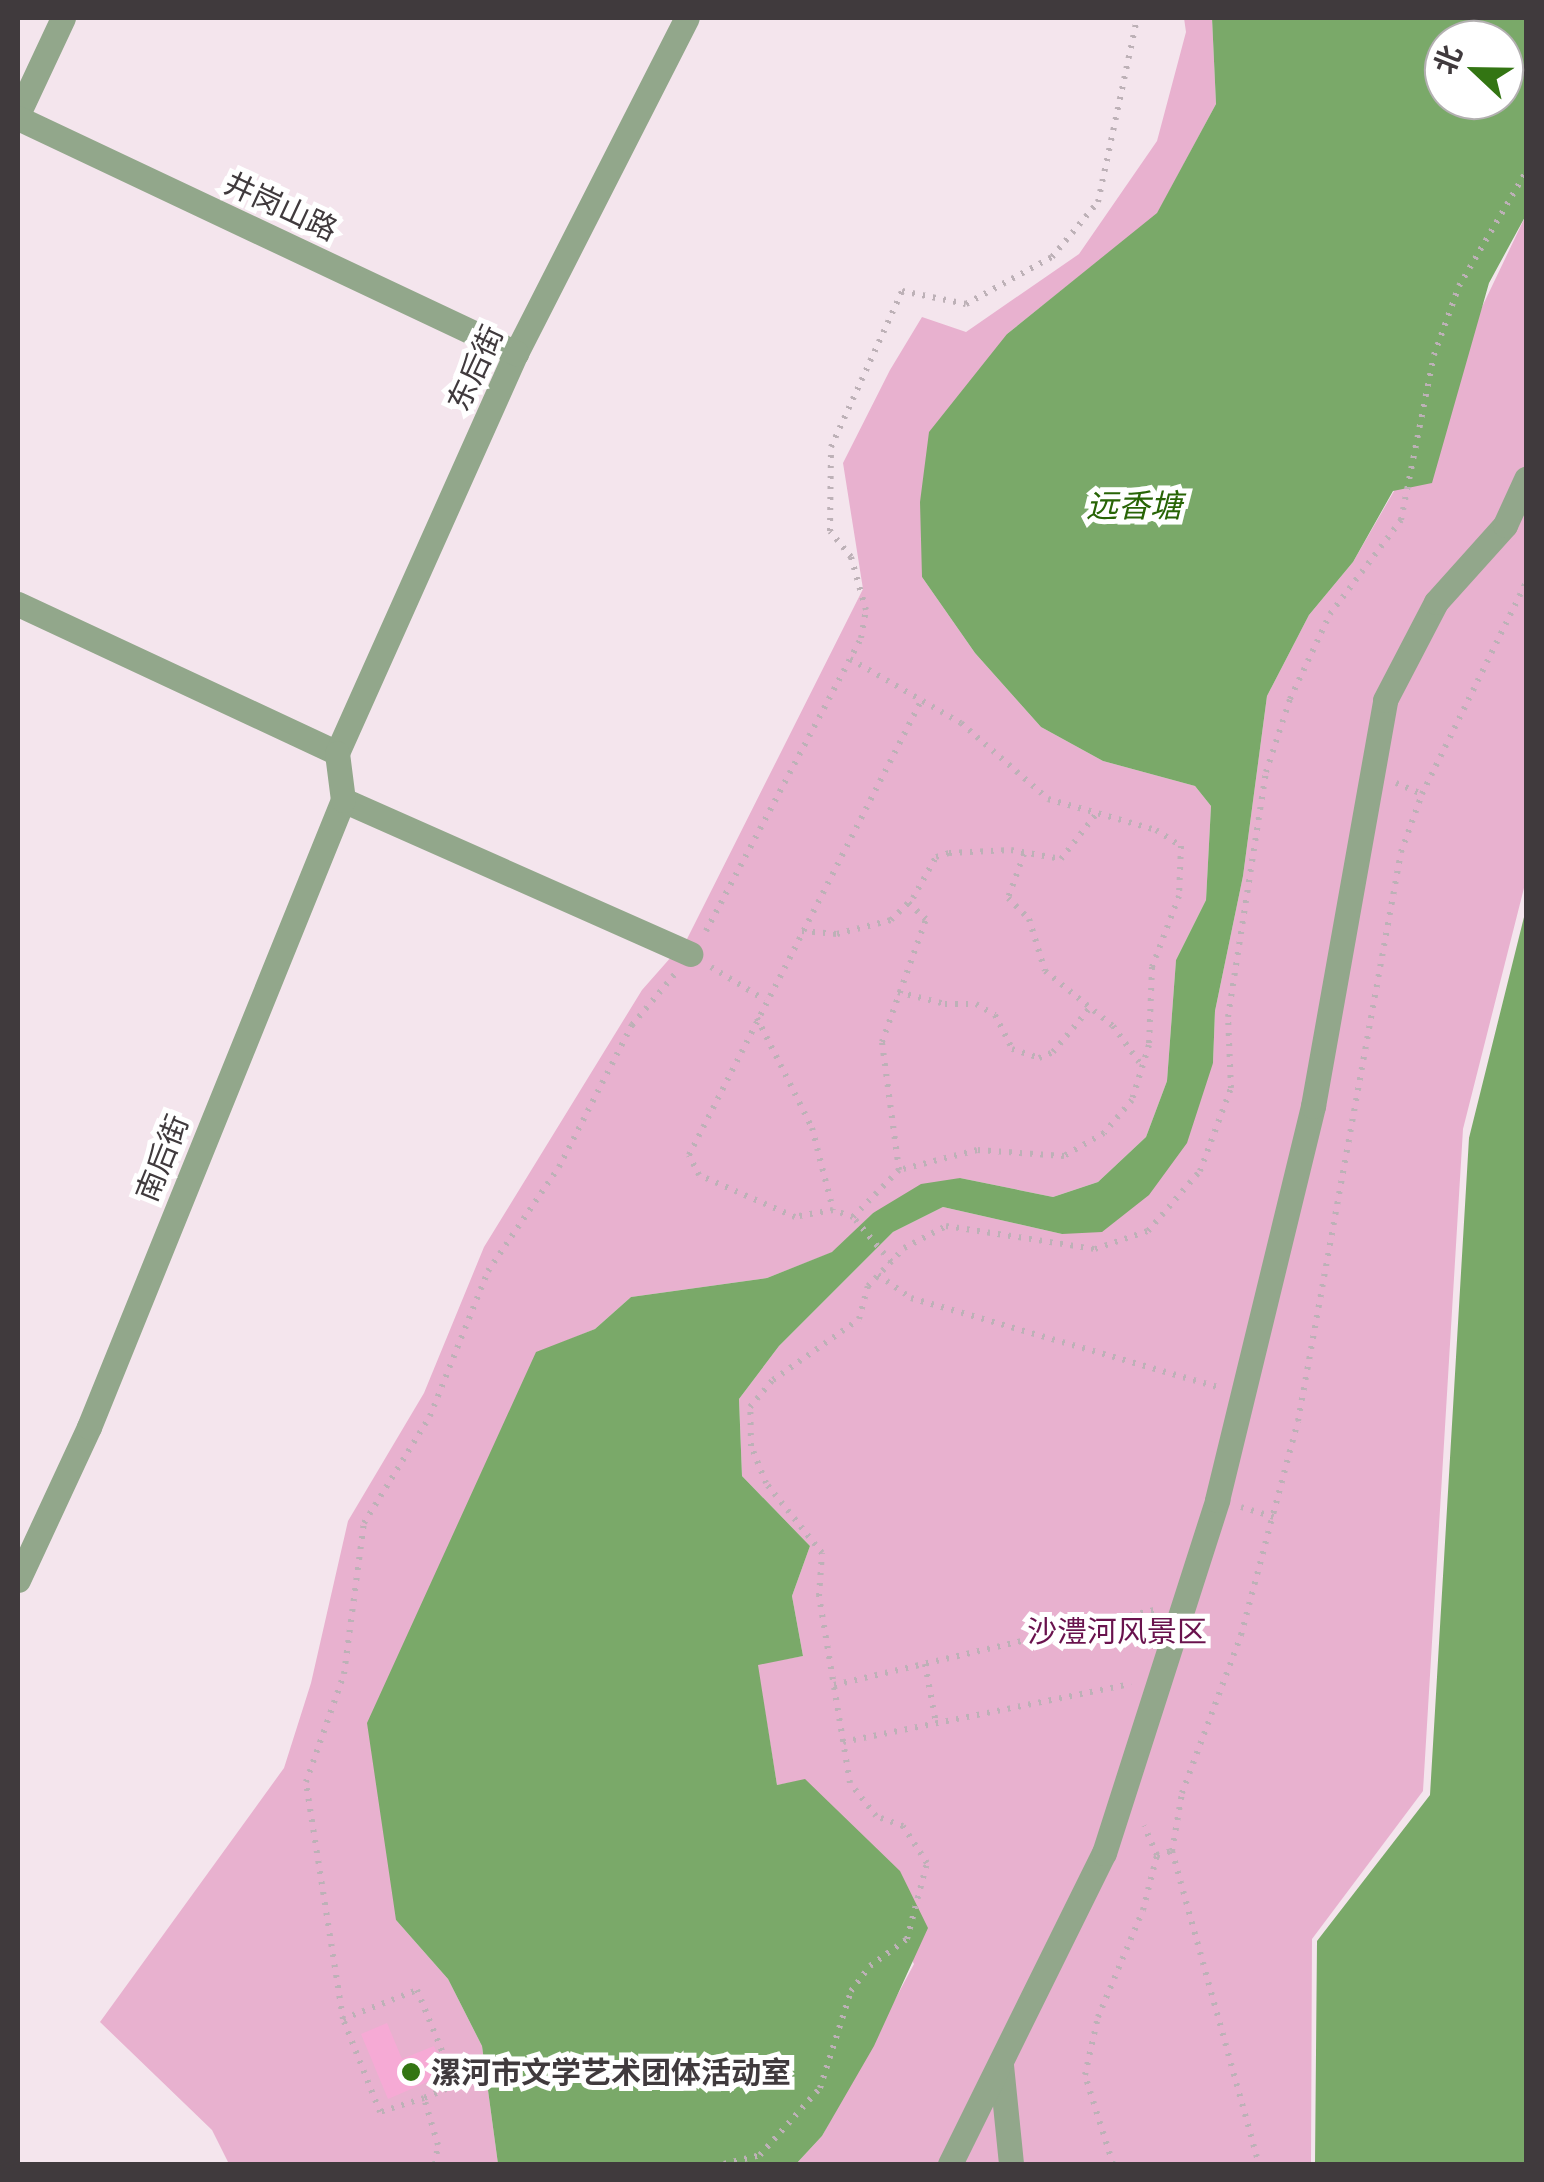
<!DOCTYPE html>
<html>
<head>
<meta charset="utf-8">
<style>
	body { margin:0 }
	#map { position:relative; width:1544px; height:2182px; overflow:hidden; background:#f4e5ed; font-family:"Golos Text","Noto Sans SC",sans-serif }
	div>[style] { position:absolute }
	.green>* { inset:0; background:#e8b1cf }
	.water>* { inset:0; background:#7aa969 }
	.building>* { inset:0; background:#f6aad5 }
	.path>* { height:6px; margin-top:-3px; transform-origin:0; background:repeating-linear-gradient(90deg,#bdb1b7 0 2.5px,transparent 0 10.5px) }
	.minor>* { height:25px; margin:-12.5px; padding:0 12.5px; transform-origin:12.5px; border-radius:12.5px; background:#92a78b }
	.tertiary>* { height:25px; margin:-12.5px; padding:0 12.5px; transform-origin:12.5px; border-radius:12.5px; background:#92a78b }
	.dots>* { width:28px; height:28px; translate:-50% -50%; box-sizing:border-box; border:5px solid #fff; border-radius:50% }
	span { translate:-50% -50%; white-space:nowrap; text-align:center; line-height:1.15; -webkit-text-stroke:10px #fff; paint-order:stroke }
	.street-label { font-size:30px; color:#403a3d }
	.park-label { font-size:30px; color:#69124d }
	.poi-label { font-size:30px; color:#403a3d; font-weight:700 }
	.left { translate:0 -50%; text-align:left }
	.water-label { font-size:32px; color:#286406; font-style:italic }
	.frame { position:absolute; inset:0; border:20px solid #403a3d; pointer-events:none }
	.north { position:absolute; left:1424px; top:20px; width:100px; height:100px; box-sizing:border-box; background:#fff; border:2px solid #b3b0b1; border-radius:50%; rotate:292deg; font-size:28px; font-weight:700; line-height:40px; text-align:center; color:#403a3d }
	.north::after { content:''; display:block; margin:auto; width:35px; height:45px; background:#337513; clip-path:polygon(50% 0,100% 100%,50% 72%,0 100%) }
</style>
</head>
<body>
<div id="map">
	<div class="green">
		<i style="clip-path:polygon(1184px 18px,1212px 18px,1216px 104px,1157px 214px,1007px 334px,922px 577px,975px 653px,1041px 727px,1103px 761px,1195px 786px,1211px 806px,1206px 900px,1176px 960px,1167px 1081px,1146px 1137px,1098px 1182px,1053px 1197px,960px 1178px,873px 1213px,833px 1252px,767px 1278px,631px 1297px,595px 1329px,536px 1353px,396px 1920px,448px 1979px,482px 2046px,498px 2164px,229px 2164px,212px 2130px,100px 2022px,284px 1768px,311px 1683px,348px 1521px,424px 1393px,484px 1247px,642px 990px,687px 939px,863px 589px,843px 463px,890px 370px,922px 317px,966px 332px,1079px 254px,1157px 141px,1186px 32px)"></i>
		<i style="clip-path:polygon(1526px 215px,1526px 880px,1463px 1129px,1423px 1791px,1312px 1939px,1311px 2164px,796px 2164px,822px 2136px,914px 1964px,837px 1813px,805px 1780px,777px 1785px,757px 1664px,803px 1656px,792px 1596px,810px 1546px,742px 1476px,739px 1399px,779px 1346px,893px 1232px,943px 1207px,1062px 1234px,1213px 1063px,1215px 1011px,1243px 876px,1267px 696px,1309px 615px,1353px 562px,1394px 491px)"></i>
	</div>
	<div class="water">
		<i style="clip-path:polygon(evenodd,1212px 18px,1526px 18px,1526px 215px,1489px 283px,1432px 483px,1393px 491px,1353px 562px,1309px 615px,1267px 696px,1243px 876px,1215px 1011px,1213px 1063px,1187px 1143px,1149px 1195px,1102px 1232px,1062px 1234px,943px 1207px,893px 1232px,779px 1346px,739px 1399px,742px 1476px,810px 1546px,792px 1596px,803px 1656px,758px 1665px,777px 1785px,805px 1779px,900px 1871px,928px 1928px,874px 2046px,822px 2136px,796px 2164px,498px 2164px,482px 2046px,448px 1979px,396px 1920px,367px 1723px,536px 1352px,595px 1329px,631px 1297px,767px 1278px,832px 1252px,873px 1213px,921px 1184px,960px 1178px,1053px 1197px,1098px 1182px,1146px 1137px,1167px 1081px,1176px 960px,1206px 900px,1211px 806px,1195px 786px,1103px 761px,1041px 727px,975px 653px,922px 577px,920px 502px,929px 432px,1007px 334px,1157px 213px,1216px 104px,1212px 18px,1444px 40px,1504px 40px,1504px 100px,1444px 100px,1444px 40px)"></i>
		<i style="clip-path:polygon(1526px 909px,1526px 2164px,1315px 2164px,1317px 1941px,1430px 1795px,1469px 1138px)"></i>
	</div>
	<div class="building">
		<i style="clip-path:polygon(387px 2023px,402px 2059px,434px 2046px,446px 2074px,388px 2099px,361px 2034px)"></i>
	</div>
	<div class="path">
		<i style="left:850px;top:659px;width:128px;rotate:30deg"></i>
		<i style="left:961px;top:723px;width:116px;rotate:41.1deg"></i>
		<i style="left:1048px;top:799px;width:112px;rotate:16deg"></i>
		<i style="left:1156px;top:830px;width:30px;rotate:33deg"></i>
		<i style="left:1181px;top:846px;width:50px;rotate:92.3deg"></i>
		<i style="left:1179px;top:896px;width:76px;rotate:110.8deg"></i>
		<i style="left:1152px;top:967px;width:78px;rotate:92.2deg"></i>
		<i style="left:1149px;top:1045px;width:58px;rotate:107.2deg"></i>
		<i style="left:1132px;top:1100px;width:43px;rotate:130.3deg"></i>
		<i style="left:1104px;top:1133px;width:46px;rotate:150.1deg"></i>
		<i style="left:1064px;top:1156px;width:87px;rotate:-176.1deg"></i>
		<i style="left:977px;top:1150px;width:81px;rotate:165.6deg"></i>
		<i style="left:899px;top:1170px;width:66px;rotate:134.4deg"></i>
		<i style="left:1396px;top:783px;width:28px;rotate:23deg"></i>
		<i style="left:1024px;top:854px;width:47px;rotate:110deg"></i>
		<i style="left:1008px;top:898px;width:30px;rotate:45deg"></i>
		<i style="left:1029px;top:919px;width:54px;rotate:72.9deg"></i>
		<i style="left:1045px;top:971px;width:87px;rotate:39deg"></i>
		<i style="left:1113px;top:1026px;width:49px;rotate:54.1deg"></i>
		<i style="left:706px;top:931px;width:331px;rotate:-62.1deg"></i>
		<i style="left:861px;top:638px;width:28px;rotate:-80deg"></i>
		<i style="left:866px;top:610px;width:55px;rotate:-105.8deg"></i>
		<i style="left:851px;top:557px;width:33px;rotate:-129deg"></i>
		<i style="left:830px;top:531px;width:84px;rotate:-89.3deg"></i>
		<i style="left:831px;top:447px;width:171px;rotate:-65.5deg"></i>
		<i style="left:902px;top:291px;width:65px;rotate:11.5deg"></i>
		<i style="left:966px;top:304px;width:98px;rotate:-28.7deg"></i>
		<i style="left:1052px;top:257px;width:72px;rotate:-50.1deg"></i>
		<i style="left:1098px;top:202px;width:188px;rotate:-78deg"></i>
		<i style="left:802px;top:931px;width:35px;rotate:5deg"></i>
		<i style="left:837px;top:934px;width:56px;rotate:-14.5deg"></i>
		<i style="left:891px;top:920px;width:31px;rotate:-45deg"></i>
		<i style="left:913px;top:898px;width:47px;rotate:-60.7deg"></i>
		<i style="left:936px;top:857px;width:14px;rotate:-17deg"></i>
		<i style="left:949px;top:853px;width:62px;rotate:-2.8deg"></i>
		<i style="left:1011px;top:850px;width:51px;rotate:10.2deg"></i>
		<i style="left:1061px;top:859px;width:58px;rotate:-52deg"></i>
		<i style="left:711px;top:967px;width:63px;rotate:31.4deg"></i>
		<i style="left:898px;top:992px;width:49px;rotate:14.3deg"></i>
		<i style="left:945px;top:1004px;width:31px"></i>
		<i style="left:976px;top:1004px;width:22px;rotate:30deg"></i>
		<i style="left:995px;top:1015px;width:38px;rotate:63deg"></i>
		<i style="left:1012px;top:1049px;width:28px;rotate:18deg"></i>
		<i style="left:1039px;top:1058px;width:15px;rotate:-23deg"></i>
		<i style="left:1053px;top:1052px;width:56px;rotate:-50.1deg"></i>
		<i style="left:757px;top:1018px;width:123px;rotate:63.4deg"></i>
		<i style="left:812px;top:1128px;width:85px;rotate:75.6deg"></i>
		<i style="left:899px;top:1170px;width:129px;rotate:-97.6deg"></i>
		<i style="left:882px;top:1042px;width:131px;rotate:-70.3deg"></i>
		<i style="left:926px;top:919px;width:24px;rotate:-138deg"></i>
		<i style="left:891px;top:1262px;width:59px;rotate:-130.2deg"></i>
		<i style="left:853px;top:1217px;width:21px;rotate:-161deg"></i>
		<i style="left:833px;top:1210px;width:39px;rotate:170deg"></i>
		<i style="left:795px;top:1217px;width:105px;rotate:-156.4deg"></i>
		<i style="left:699px;top:1175px;width:22px;rotate:-117deg"></i>
		<i style="left:689px;top:1155px;width:510px;rotate:-62.93deg"></i>
		<i style="left:878px;top:1275px;width:40px;rotate:34.9deg"></i>
		<i style="left:911px;top:1298px;width:319px;rotate:16.2deg"></i>
		<i style="left:1241px;top:1507px;width:34px;rotate:17deg"></i>
		<i style="left:925px;top:1664px;width:60px;rotate:79.4deg"></i>
		<i style="left:834px;top:1685px;width:329px;rotate:-13.2deg"></i>
		<i style="left:843px;top:1742px;width:294px;rotate:-11.4deg"></i>
		<i style="left:1172px;top:1851px;width:325px;rotate:74.5deg"></i>
		<i style="left:1157px;top:1855px;width:16px;rotate:-15deg"></i>
		<i style="left:1172px;top:1851px;width:59px;rotate:-80.2deg"></i>
		<i style="left:1182px;top:1793px;width:169px;rotate:-69.5deg"></i>
		<i style="left:1241px;top:1635px;width:221px;rotate:-75.1deg"></i>
		<i style="left:1298px;top:1421px;width:578px;rotate:-79.74deg"></i>
		<i style="left:1401px;top:852px;width:62px;rotate:-70.1deg"></i>
		<i style="left:1422px;top:794px;width:235px;rotate:-63.8deg"></i>
		<i style="left:343px;top:2019px;width:79px;rotate:-21.4deg"></i>
		<i style="left:417px;top:1990px;width:103px;rotate:67.7deg"></i>
		<i style="left:456px;top:2085px;width:35px;rotate:158deg"></i>
		<i style="left:435px;top:2164px;width:19px;rotate:-81deg"></i>
		<i style="left:438px;top:2145px;width:49px;rotate:-106.6deg"></i>
		<i style="left:424px;top:2098px;width:46px;rotate:162.3deg"></i>
		<i style="left:380px;top:2112px;width:100px;rotate:-111.7deg"></i>
		<i style="left:343px;top:2019px;width:240px;rotate:-98.9deg"></i>
		<i style="left:306px;top:1782px;width:114px;rotate:-70.6deg"></i>
		<i style="left:344px;top:1674px;width:152px;rotate:-82.5deg"></i>
		<i style="left:364px;top:1523px;width:126px;rotate:-58.3deg"></i>
		<i style="left:430px;top:1416px;width:156px;rotate:-68.2deg"></i>
		<i style="left:488px;top:1271px;width:126px;rotate:-55.7deg"></i>
		<i style="left:559px;top:1167px;width:160px;rotate:-62.8deg"></i>
		<i style="left:632px;top:1025px;width:67px;rotate:-49.9deg"></i>
		<i style="left:724px;top:2164px;width:37px;rotate:-14deg"></i>
		<i style="left:760px;top:2155px;width:90px;rotate:-48.2deg"></i>
		<i style="left:820px;top:2088px;width:102px;rotate:-72.3deg"></i>
		<i style="left:851px;top:1991px;width:31px;rotate:-53deg"></i>
		<i style="left:870px;top:1966px;width:46px;rotate:-36.1deg"></i>
		<i style="left:907px;top:1939px;width:79px;rotate:-75.3deg"></i>
		<i style="left:927px;top:1863px;width:44px;rotate:-123deg"></i>
		<i style="left:903px;top:1826px;width:29px;rotate:-160deg"></i>
		<i style="left:876px;top:1816px;width:42px;rotate:-128.2deg"></i>
		<i style="left:850px;top:1783px;width:190px;rotate:-99.4deg"></i>
		<i style="left:819px;top:1596px;width:43px;rotate:-86deg"></i>
		<i style="left:822px;top:1553px;width:90px;rotate:-128.7deg"></i>
		<i style="left:766px;top:1483px;width:40px;rotate:-112deg"></i>
		<i style="left:751px;top:1446px;width:39px;rotate:-91deg"></i>
		<i style="left:750px;top:1407px;width:35px;rotate:-50deg"></i>
		<i style="left:773px;top:1380px;width:105px;rotate:-35.3deg"></i>
		<i style="left:859px;top:1319px;width:34px;rotate:-75deg"></i>
		<i style="left:868px;top:1286px;width:52px;rotate:-46.5deg"></i>
		<i style="left:904px;top:1248px;width:47px;rotate:-27.6deg"></i>
		<i style="left:946px;top:1226px;width:151px;rotate:8.8deg"></i>
		<i style="left:1095px;top:1249px;width:56px;rotate:-18.8deg"></i>
		<i style="left:1148px;top:1231px;width:79px;rotate:-49.1deg"></i>
		<i style="left:1200px;top:1171px;width:89px;rotate:-69.5deg"></i>
		<i style="left:1231px;top:1088px;width:71px;rotate:-92.4deg"></i>
		<i style="left:1228px;top:1017px;width:248px;rotate:-81.2deg"></i>
		<i style="left:1266px;top:772px;width:77px;rotate:-71.8deg"></i>
		<i style="left:1290px;top:699px;width:94px;rotate:-64.8deg"></i>
		<i style="left:1330px;top:614px;width:118px;rotate:-52.9deg"></i>
		<i style="left:1401px;top:520px;width:168px;rotate:-78.7deg"></i>
		<i style="left:1434px;top:355px;width:73px;rotate:-70.1deg"></i>
		<i style="left:1459px;top:286px;width:132px;rotate:-59.6deg"></i>
		<i style="left:1113px;top:2164px;width:93px;rotate:-107.5deg"></i>
		<i style="left:1085px;top:2075px;width:59px;rotate:-77.4deg"></i>
		<i style="left:1098px;top:2017px;width:116px;rotate:-67.2deg"></i>
		<i style="left:1143px;top:1910px;width:57px;rotate:-75.7deg"></i>
		<i style="left:1157px;top:1855px;width:32px;rotate:-114deg"></i>
	</div>
	<div class="minor">
		<i style="left:18px;top:604px;width:352px;rotate:25deg"></i>
		<i style="left:337px;top:753px;width:438px;rotate:-65.9deg"></i>
		<i style="left:516px;top:353px;width:376px;rotate:-63deg"></i>
		<i style="left:343px;top:800px;width:380px;rotate:23.9deg"></i>
		<i style="left:18px;top:1580px;width:169px;rotate:-65.1deg"></i>
		<i style="left:89px;top:1427px;width:676px;rotate:-67.95deg"></i>
		<i style="left:343px;top:800px;width:47px;rotate:-97.3deg"></i>
		<i style="left:1001px;top:2065px;width:100px;rotate:84.2deg"></i>
		<i style="left:950px;top:2164px;width:347px;rotate:-63.7deg"></i>
		<i style="left:1104px;top:1853px;width:371px;rotate:-72.2deg"></i>
		<i style="left:1217px;top:1500px;width:406px;rotate:-76.3deg"></i>
		<i style="left:1313px;top:1106px;width:412px;rotate:-79.9deg"></i>
		<i style="left:1385px;top:700px;width:110px;rotate:-62.5deg"></i>
		<i style="left:1436px;top:602px;width:103px;rotate:-48.1deg"></i>
		<i style="left:1505px;top:525px;width:51px;rotate:-65.5deg"></i>
	</div>
	<div class="tertiary">
		<i style="left:18px;top:114px;width:106px;rotate:-64.9deg"></i>
		<i style="left:18px;top:118px;width:551px;rotate:25.26deg"></i>
	</div>
	<div class="dots">
		<i style="left:411px;top:2072px;background:#337513"></i>
	</div>
	<div class="street-label">
		<span style="left:281px;top:206px;rotate:25deg">井岗山路</span>
		<span style="left:475px;top:368px;rotate:-65deg">东后街</span>
		<span style="left:162px;top:1158px;rotate:-68deg">南后街</span>
	</div>
	<div class="park-label">
		<span style="left:1117px;top:1631px">沙澧河风景区</span>
	</div>
	<div class="poi-label">
		<span class="left" style="left:431px;top:2072px">漯河市文学艺术团体活动室</span>
	</div>
	<div class="water-label">
		<span style="left:1134px;top:505px">远香塘</span>
	</div>
	<div class="frame"></div>
	<div class="north">北</div>
</div>
</body>
</html>
